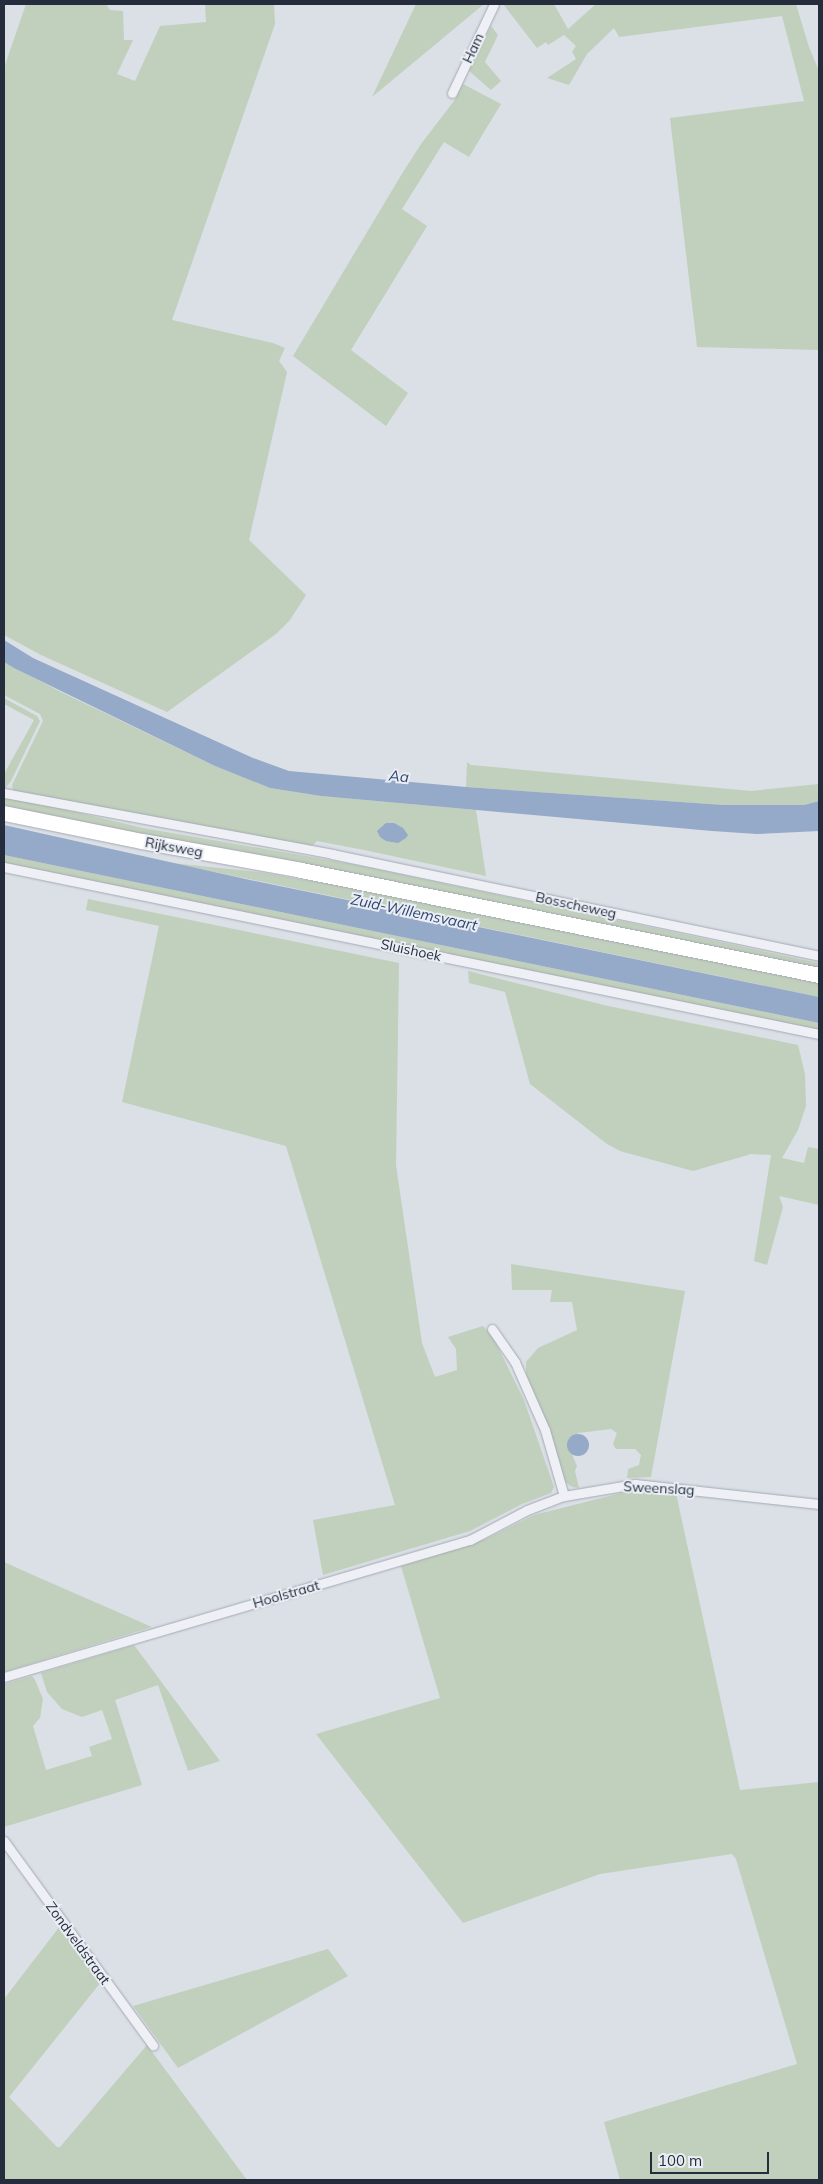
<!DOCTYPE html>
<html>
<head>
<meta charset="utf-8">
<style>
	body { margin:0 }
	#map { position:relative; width:823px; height:2184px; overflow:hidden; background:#dbdfe6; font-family:Mulish,sans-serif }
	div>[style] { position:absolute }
	.green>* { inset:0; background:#c0d0bc }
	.water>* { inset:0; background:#95a9c8 }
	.round { border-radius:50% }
	.roads { filter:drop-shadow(0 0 1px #a4a9b3) drop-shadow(0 0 1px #a4a9b3) }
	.street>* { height:9px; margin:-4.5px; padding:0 4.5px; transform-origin:4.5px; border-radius:4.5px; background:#eef0f5 }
	.primary>* { height:15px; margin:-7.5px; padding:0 7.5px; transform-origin:7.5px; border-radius:7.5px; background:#fff }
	span { translate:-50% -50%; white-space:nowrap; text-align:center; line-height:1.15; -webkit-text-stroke:4px #eaeef4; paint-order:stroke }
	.street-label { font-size:14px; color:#252c3c }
	.water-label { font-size:15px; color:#2f4671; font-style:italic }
	.frame { position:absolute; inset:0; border:5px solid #252c3c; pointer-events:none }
	.scale { position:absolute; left:650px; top:2152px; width:119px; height:22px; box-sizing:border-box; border:2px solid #252c3c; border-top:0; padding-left:6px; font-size:15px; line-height:18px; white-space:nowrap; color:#252c3c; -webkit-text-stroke:4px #eaeef4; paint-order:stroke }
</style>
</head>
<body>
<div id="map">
	<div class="green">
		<i style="clip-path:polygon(26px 4px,106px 4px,110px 10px,123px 11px,124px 40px,133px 40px,117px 74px,135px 81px,160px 26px,206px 22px,205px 4px,274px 4px,275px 24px,172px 320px,273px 343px,285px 348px,279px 361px,287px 372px,249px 540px,306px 595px,290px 620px,276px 634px,167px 712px,41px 655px,4px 635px,4px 68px)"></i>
		<i style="clip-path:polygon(416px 4px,484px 4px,372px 97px)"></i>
		<i style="clip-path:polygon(503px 4px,554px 4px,568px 29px,596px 4px,796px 4px,809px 47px,819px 71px,819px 350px,697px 347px,670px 118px,804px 101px,782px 16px,619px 37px,614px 28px,587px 54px,569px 85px,547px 78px,576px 59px,572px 52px,576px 46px,564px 35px,548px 45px,546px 42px,537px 48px)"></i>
		<i style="clip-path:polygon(491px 26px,498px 35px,485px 62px,501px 81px,491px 90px,469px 71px)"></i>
		<i style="clip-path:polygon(463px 84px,501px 104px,469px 157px,444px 142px,402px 209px,427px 226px,351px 350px,408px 393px,386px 426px,293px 356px,400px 177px,421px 144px,454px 101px)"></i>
		<i style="clip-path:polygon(4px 662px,61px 692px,215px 766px,270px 788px,321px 796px,476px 810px,486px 876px,364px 850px,317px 841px,311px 847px,13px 791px,12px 785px,43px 721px,40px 714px,4px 695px)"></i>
		<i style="clip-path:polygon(4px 698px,37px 716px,40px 721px,11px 781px,4px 790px,4px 774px,34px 720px,4px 704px)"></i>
		<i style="clip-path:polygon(467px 762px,471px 765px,751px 791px,819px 784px,819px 801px,804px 805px,724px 805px,466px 787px)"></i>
		<i style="clip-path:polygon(4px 795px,143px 828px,352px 864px,819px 963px,819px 972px,4px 808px)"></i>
		<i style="clip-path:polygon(4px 855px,819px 1023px,819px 1031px,4px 864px)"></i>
		<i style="clip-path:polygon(172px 863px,259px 872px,370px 891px,774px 973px,819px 983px,819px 997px)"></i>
		<i style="clip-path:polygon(88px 899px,399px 963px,396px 1165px,422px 1343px,435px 1377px,457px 1370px,456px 1349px,448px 1337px,483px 1326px,487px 1330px,495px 1341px,524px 1400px,554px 1487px,551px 1493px,522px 1504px,470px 1531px,323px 1575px,313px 1520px,395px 1505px,286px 1146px,122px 1102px,159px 926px,86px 910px)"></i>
		<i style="clip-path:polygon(468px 971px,608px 1006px,798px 1045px,805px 1074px,806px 1106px,798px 1130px,782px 1158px,804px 1163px,808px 1147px,819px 1149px,819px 1205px,779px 1196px,783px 1207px,767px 1265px,754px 1261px,771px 1155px,751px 1154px,693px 1171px,620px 1151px,607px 1144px,530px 1084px,505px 992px,469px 983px)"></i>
		<i style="clip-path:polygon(511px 1264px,685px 1291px,651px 1477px,627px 1478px,628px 1469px,639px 1465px,641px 1455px,635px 1449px,616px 1449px,613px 1444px,617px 1433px,611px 1429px,578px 1433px,568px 1445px,577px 1466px,575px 1471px,579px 1488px,572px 1487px,564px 1481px,526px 1374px,526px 1362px,538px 1348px,577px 1330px,572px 1302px,550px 1302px,552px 1290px,512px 1290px)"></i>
		<i style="clip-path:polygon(633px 1490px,676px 1493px,740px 1790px,819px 1782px,819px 2180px,620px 2180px,604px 2122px,797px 2064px,736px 1859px,732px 1854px,600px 1874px,463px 1923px,316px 1734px,440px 1698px,401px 1566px,486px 1539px,534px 1515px)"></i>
		<i style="clip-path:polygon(4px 1562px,42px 1579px,152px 1627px,4px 1672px)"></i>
		<i style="clip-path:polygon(134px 1645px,220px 1761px,188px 1771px,158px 1685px,115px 1700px,142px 1785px,4px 1827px,4px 1684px,32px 1676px,35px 1680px,43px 1699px,40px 1718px,33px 1726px,46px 1770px,92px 1756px,89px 1747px,112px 1739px,102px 1710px,82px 1717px,62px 1709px,47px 1692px,41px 1673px)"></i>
		<i style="clip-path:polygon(60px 1926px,101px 1982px,9px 2097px,57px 2147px,60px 2147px,147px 2045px,247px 2180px,4px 2180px,4px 1999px)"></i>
		<i style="clip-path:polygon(328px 1949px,348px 1976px,178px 2068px,133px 2006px)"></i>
	</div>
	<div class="water">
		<i style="clip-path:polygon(4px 640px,33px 658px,253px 758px,289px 771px,466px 787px,724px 805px,804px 805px,819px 801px,819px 831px,757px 834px,712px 831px,321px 796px,270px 788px,215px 766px,14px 668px,4px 662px)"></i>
		<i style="clip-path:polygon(386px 823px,394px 823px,403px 828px,408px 835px,406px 838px,398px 843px,386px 841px,380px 837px,377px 831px)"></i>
		<i style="clip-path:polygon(4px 825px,250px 880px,819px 997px,819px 1023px,4px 855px)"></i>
		<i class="round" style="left:567px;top:1434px;width:22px;height:22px"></i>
	</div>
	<div class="roads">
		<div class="street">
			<i style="left:452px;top:93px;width:98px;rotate:-64.7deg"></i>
			<i style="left:4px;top:793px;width:334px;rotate:10.5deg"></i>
			<i style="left:332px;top:854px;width:498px;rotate:11.8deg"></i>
			<i style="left:4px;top:867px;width:832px;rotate:11.58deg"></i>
			<i style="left:492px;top:1329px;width:40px;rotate:55.1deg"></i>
			<i style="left:515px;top:1362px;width:74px;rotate:66.2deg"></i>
			<i style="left:545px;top:1430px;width:69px;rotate:73.9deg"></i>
			<i style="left:4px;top:1677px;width:486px;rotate:-16.4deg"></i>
			<i style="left:470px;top:1540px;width:64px;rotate:-27.8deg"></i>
			<i style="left:527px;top:1510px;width:40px;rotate:-21deg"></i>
			<i style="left:564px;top:1496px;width:72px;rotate:-9.6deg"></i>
			<i style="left:635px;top:1484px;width:185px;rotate:6.2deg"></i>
			<i style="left:4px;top:1841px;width:253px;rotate:53.9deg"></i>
		</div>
		<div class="primary">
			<i style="left:4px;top:813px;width:141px;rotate:11.5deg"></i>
			<i style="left:142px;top:841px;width:162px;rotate:10.3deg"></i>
			<i style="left:301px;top:870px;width:529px;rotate:11.46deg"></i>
		</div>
	</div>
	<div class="street-label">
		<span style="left:473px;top:48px;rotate:-65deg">Ham</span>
		<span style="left:174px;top:847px;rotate:10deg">Rijksweg</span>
		<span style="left:576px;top:905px;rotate:12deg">Bosscheweg</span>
		<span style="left:411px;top:950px;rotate:12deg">Sluishoek</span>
		<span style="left:659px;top:1488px;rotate:3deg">Sweenslag</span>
		<span style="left:286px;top:1594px;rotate:-16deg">Hoolstraat</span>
		<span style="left:78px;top:1943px;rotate:54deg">Zondveldstraat</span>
	</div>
	<div class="water-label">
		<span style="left:399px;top:776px;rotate:5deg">Aa</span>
		<span style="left:414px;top:912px;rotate:12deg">Zuid-Willemsvaart</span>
	</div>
	<div class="frame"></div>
	<div class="scale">100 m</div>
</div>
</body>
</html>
